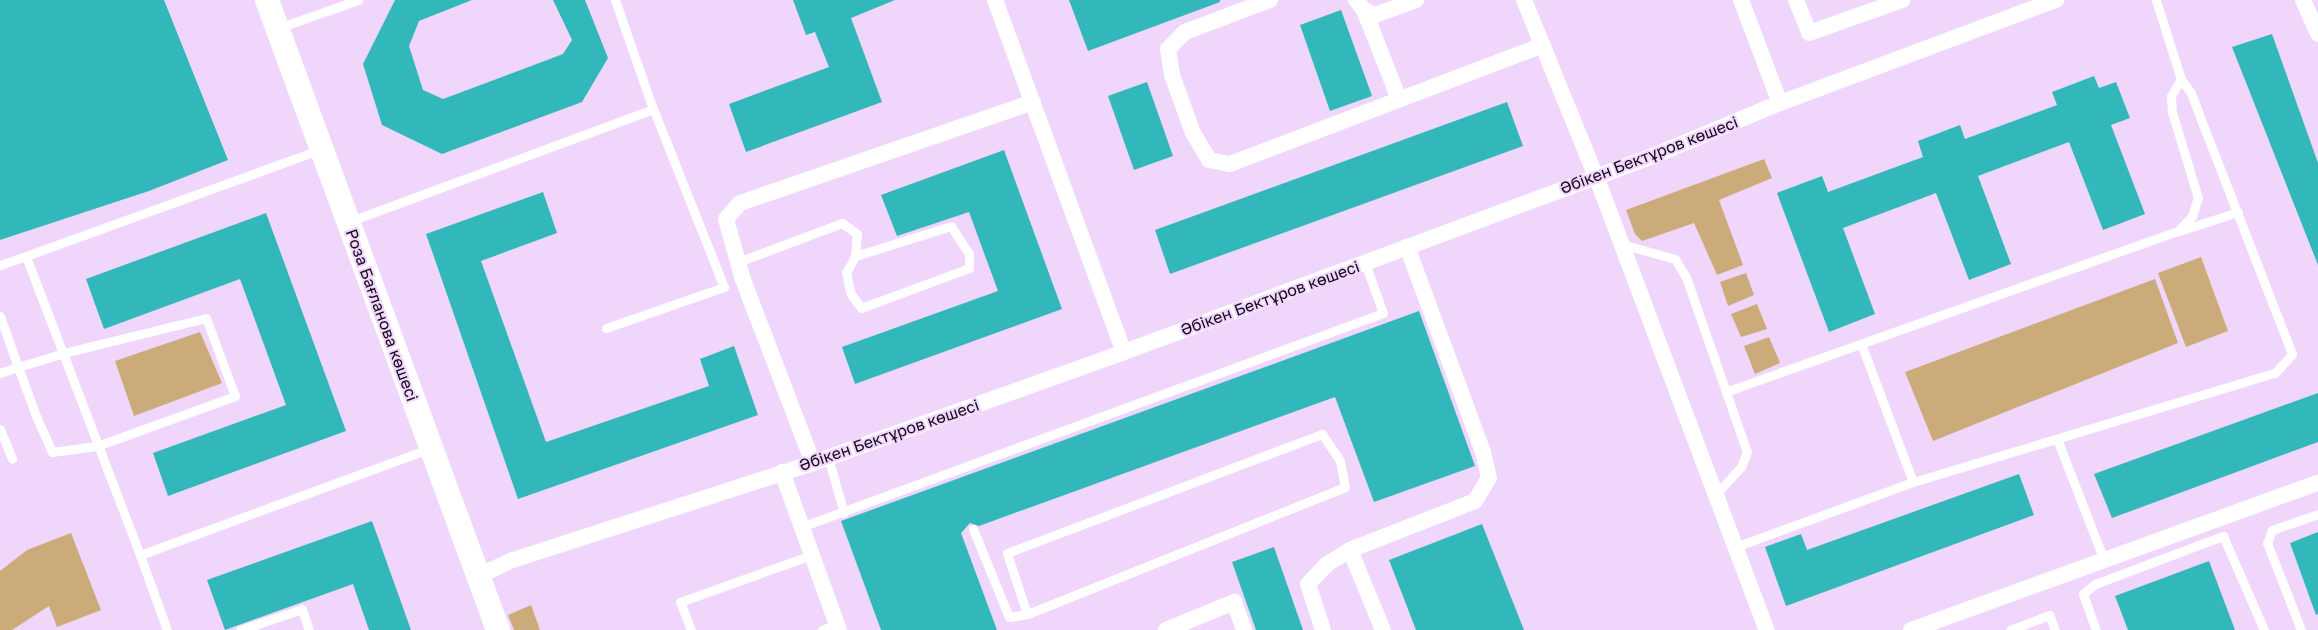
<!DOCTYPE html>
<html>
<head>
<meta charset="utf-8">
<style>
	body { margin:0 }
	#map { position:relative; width:2318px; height:630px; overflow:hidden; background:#f0d6fa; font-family:"Golos Text",sans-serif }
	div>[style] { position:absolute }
	.green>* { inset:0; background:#ccab7b }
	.building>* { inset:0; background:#32b8bb }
	.lane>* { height:9px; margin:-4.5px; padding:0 4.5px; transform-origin:4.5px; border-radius:4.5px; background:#fff }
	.street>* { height:16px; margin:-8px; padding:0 8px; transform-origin:8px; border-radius:8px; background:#fff }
	.secondary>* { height:24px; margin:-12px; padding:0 12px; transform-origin:12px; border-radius:12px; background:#fff }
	span { translate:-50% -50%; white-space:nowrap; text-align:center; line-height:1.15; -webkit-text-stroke:4px #f0d6fa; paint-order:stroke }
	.street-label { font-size:16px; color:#15071b }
</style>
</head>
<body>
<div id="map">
	<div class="green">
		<i style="clip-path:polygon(1764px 159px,1772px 178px,1719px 200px,1743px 265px,1717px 275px,1694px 223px,1642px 241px,1635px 234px,1626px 210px)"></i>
		<i style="clip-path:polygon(2201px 257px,2228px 331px,2186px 347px,2158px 273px)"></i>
		<i style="clip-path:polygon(1746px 273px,1754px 295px,1728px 306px,1720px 282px)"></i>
		<i style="clip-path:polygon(2155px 279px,2178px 343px,1933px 441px,1905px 372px)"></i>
		<i style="clip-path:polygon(1757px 304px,1767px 329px,1741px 337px,1731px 314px)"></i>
		<i style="clip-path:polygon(200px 332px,222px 383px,134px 416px,115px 361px)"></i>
		<i style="clip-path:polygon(1769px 337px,1780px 363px,1755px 374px,1744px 346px)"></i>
		<i style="clip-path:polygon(71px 533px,101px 610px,57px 627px,49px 606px,12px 630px,0 630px,0 571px,27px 550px)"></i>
		<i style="clip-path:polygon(531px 605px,540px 630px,514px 630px,508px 615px)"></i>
	</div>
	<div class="building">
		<i style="clip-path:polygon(0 0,164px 0,228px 160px,149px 191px,0 240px)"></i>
		<i style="clip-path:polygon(395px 0,472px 0,419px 21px,409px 46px,423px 90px,443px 99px,563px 54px,572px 40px,553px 0,585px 0,608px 58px,582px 102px,442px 154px,382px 125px,363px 64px)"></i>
		<i style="clip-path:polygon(793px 0,895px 0,851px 18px,882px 102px,746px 152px,729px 104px,829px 67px,815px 32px,806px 35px)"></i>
		<i style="clip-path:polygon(1069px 0,1220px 0,1220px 2px,1088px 51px)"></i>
		<i style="clip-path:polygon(1341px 10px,1372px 96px,1330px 111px,1300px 25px)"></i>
		<i style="clip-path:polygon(2272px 34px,2318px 163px,2318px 265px,2232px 47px)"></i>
		<i style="clip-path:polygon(2094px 76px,2099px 88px,2116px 82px,2130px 118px,2111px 125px,2145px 214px,2103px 230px,2069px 142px,1978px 176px,2011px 264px,1969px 280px,1936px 193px,1843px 228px,1875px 314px,1829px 332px,1777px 193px,1822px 176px,1828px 192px,1923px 157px,1918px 141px,1960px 125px,1965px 139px,2057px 105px,2052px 92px)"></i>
		<i style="clip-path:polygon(1147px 82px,1173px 156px,1134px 170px,1108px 96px)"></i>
		<i style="clip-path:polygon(1507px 102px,1523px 146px,1170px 274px,1155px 230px)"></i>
		<i style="clip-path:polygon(1004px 150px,1062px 309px,855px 384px,842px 347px,998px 291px,969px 212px,897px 236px,881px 195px)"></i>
		<i style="clip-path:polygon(543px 192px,557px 233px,481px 261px,546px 442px,709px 386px,700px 359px,734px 346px,758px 415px,518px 499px,426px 234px)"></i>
		<i style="clip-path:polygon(266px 213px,346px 431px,168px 496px,153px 453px,286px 405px,240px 279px,104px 329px,86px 279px)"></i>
		<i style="clip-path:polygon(1419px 311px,1475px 466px,1374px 502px,1335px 397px,979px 526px,970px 523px,961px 533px,997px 630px,881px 630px,841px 521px)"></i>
		<i style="clip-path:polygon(2318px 393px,2318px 442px,2112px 518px,2094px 474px)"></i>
		<i style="clip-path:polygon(2019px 474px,2034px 515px,1786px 606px,1765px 547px,1801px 534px,1807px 550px)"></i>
		<i style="clip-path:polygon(372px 521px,411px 630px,369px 630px,353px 584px,225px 630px,207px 580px)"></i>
		<i style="clip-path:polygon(1482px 524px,1524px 630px,1416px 630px,1389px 560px)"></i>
		<i style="clip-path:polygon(2318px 532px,2318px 614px,2316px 615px,2290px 543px)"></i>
		<i style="clip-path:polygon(1274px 547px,1303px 630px,1256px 630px,1232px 562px)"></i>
		<i style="clip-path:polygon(2209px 561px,2235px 630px,2128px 630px,2115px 596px)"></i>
	</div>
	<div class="lane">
		<i style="left:278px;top:28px;width:85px;rotate:-19.3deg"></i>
		<i style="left:348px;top:222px;width:325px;rotate:-20.3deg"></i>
		<i style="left:653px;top:109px;width:115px;rotate:-109.2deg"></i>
		<i style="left:2179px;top:231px;width:62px;rotate:-17.9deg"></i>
		<i style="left:1622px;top:244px;width:55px;rotate:15.8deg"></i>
		<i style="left:1675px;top:259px;width:21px;rotate:59deg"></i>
		<i style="left:1686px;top:277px;width:185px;rotate:70.8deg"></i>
		<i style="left:1747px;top:452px;width:16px;rotate:112deg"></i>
		<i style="left:1741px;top:467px;width:37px;rotate:133deg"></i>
		<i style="left:738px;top:262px;width:111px;rotate:-20.6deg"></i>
		<i style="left:842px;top:223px;width:19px;rotate:36deg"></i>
		<i style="left:857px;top:234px;width:22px;rotate:95deg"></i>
		<i style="left:855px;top:256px;width:19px;rotate:118deg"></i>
		<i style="left:846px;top:273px;width:22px;rotate:77deg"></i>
		<i style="left:851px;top:294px;width:17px;rotate:54deg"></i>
		<i style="left:861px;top:308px;width:115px;rotate:-20.3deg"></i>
		<i style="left:969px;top:268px;width:14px;rotate:-90deg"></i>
		<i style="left:969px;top:254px;width:33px;rotate:-123deg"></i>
		<i style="left:951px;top:226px;width:101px;rotate:162.6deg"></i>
		<i style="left:0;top:265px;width:28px;rotate:-19deg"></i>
		<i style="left:0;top:316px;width:54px;rotate:70.6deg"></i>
		<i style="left:18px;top:367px;width:52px;rotate:69.8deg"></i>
		<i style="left:36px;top:416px;width:39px;rotate:66deg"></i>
		<i style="left:52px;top:452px;width:45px;rotate:-7.6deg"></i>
		<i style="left:97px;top:446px;width:147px;rotate:-19.9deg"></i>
		<i style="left:235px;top:396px;width:83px;rotate:-110.4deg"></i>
		<i style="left:206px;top:318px;width:146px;rotate:166.2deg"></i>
		<i style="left:64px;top:353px;width:48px;rotate:163.1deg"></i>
		<i style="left:18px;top:367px;width:19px;rotate:162deg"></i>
		<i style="left:606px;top:328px;width:125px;rotate:-19.2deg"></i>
		<i style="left:724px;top:287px;width:192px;rotate:-111.7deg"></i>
		<i style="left:1728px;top:391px;width:478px;rotate:-19.6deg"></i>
		<i style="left:2178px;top:231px;width:21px;rotate:-47deg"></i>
		<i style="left:2192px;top:216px;width:19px;rotate:-72deg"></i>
		<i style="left:2198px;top:198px;width:90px;rotate:-106.8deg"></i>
		<i style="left:2172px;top:112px;width:16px;rotate:-94deg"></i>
		<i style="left:2171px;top:96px;width:20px;rotate:-60deg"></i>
		<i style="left:0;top:429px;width:32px;rotate:68deg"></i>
		<i style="left:1322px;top:434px;width:32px;rotate:56deg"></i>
		<i style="left:1340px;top:461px;width:26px;rotate:79deg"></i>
		<i style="left:1345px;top:487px;width:342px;rotate:158.2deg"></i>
		<i style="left:1027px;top:614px;width:64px;rotate:-108.2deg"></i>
		<i style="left:1007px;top:553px;width:337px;rotate:-20.7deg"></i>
		<i style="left:2057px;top:439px;width:130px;rotate:68.8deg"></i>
		<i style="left:828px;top:457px;width:58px;rotate:74.1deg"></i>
		<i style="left:1913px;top:482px;width:378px;rotate:-16.8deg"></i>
		<i style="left:2275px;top:373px;width:25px;rotate:-48deg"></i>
		<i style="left:2292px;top:354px;width:280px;rotate:-111.2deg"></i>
		<i style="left:2191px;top:93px;width:17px;rotate:-126deg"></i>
		<i style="left:2181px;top:79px;width:83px;rotate:-107.6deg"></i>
		<i style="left:801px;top:527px;width:620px;rotate:-20.19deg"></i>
		<i style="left:1383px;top:313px;width:53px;rotate:-109.8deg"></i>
		<i style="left:973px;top:529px;width:95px;rotate:67.8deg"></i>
		<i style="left:1009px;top:617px;width:18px;rotate:-9deg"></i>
		<i style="left:1738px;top:546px;width:186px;rotate:-20.1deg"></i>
		<i style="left:1913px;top:482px;width:147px;rotate:-110.6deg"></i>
		<i style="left:140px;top:555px;width:320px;rotate:-110.9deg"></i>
		<i style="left:26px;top:256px;width:314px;rotate:-19.9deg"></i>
		<i style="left:167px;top:630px;width:80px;rotate:-109.8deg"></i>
		<i style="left:140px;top:555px;width:310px;rotate:-20.2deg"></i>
		<i style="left:240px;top:630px;width:65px;rotate:-18.7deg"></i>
		<i style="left:302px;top:609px;width:22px;rotate:72deg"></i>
		<i style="left:691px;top:630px;width:30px;rotate:-111deg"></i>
		<i style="left:680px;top:602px;width:139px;rotate:-19.7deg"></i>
		<i style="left:822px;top:630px;width:16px;rotate:-22deg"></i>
		<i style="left:2010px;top:630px;width:42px;rotate:-21deg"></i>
		<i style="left:2049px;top:615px;width:16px;rotate:68deg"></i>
		<i style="left:2096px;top:630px;width:38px;rotate:-110deg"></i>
		<i style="left:2083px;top:594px;width:16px;rotate:-40deg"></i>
		<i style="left:2095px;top:584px;width:137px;rotate:-20.6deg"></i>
		<i style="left:2223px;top:536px;width:103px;rotate:66.4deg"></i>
		<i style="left:2301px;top:630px;width:93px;rotate:-111.3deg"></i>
		<i style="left:2267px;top:543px;width:14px;rotate:-69deg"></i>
		<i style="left:2272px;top:530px;width:49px;rotate:-19.2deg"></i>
	</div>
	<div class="street">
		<i style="left:995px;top:0;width:375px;rotate:69.9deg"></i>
		<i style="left:1270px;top:0;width:91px;rotate:159.4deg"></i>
		<i style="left:1185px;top:32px;width:24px;rotate:135deg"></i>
		<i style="left:1168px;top:49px;width:26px;rotate:81deg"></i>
		<i style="left:1172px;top:75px;width:62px;rotate:70.1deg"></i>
		<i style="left:1193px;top:133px;width:31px;rotate:59deg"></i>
		<i style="left:1209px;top:160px;width:21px;rotate:11deg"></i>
		<i style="left:1230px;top:164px;width:335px;rotate:-20.8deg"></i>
		<i style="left:1356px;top:0;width:13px;rotate:51deg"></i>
		<i style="left:1364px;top:10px;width:12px;rotate:24deg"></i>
		<i style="left:1375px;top:15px;width:44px;rotate:-20.1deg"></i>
		<i style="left:1524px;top:0;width:190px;rotate:67.8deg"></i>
		<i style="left:1596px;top:176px;width:485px;rotate:69.4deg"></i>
		<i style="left:1741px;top:0;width:110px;rotate:69.3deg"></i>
		<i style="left:1796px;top:0;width:35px;rotate:68deg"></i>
		<i style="left:1809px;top:33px;width:99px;rotate:-19.5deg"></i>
		<i style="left:2303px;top:0;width:37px;rotate:66deg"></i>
		<i style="left:1364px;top:10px;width:96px;rotate:68.5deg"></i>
		<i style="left:813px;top:463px;width:196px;rotate:-110.9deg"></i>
		<i style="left:743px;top:280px;width:63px;rotate:-105.6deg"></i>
		<i style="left:726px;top:219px;width:21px;rotate:-49deg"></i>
		<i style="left:740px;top:203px;width:310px;rotate:-19deg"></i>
		<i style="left:782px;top:472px;width:168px;rotate:70.2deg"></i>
		<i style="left:1350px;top:550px;width:87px;rotate:67.6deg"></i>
		<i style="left:478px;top:576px;width:38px;rotate:-25deg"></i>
		<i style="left:513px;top:560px;width:315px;rotate:-17.9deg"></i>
		<i style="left:813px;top:463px;width:330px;rotate:-19.6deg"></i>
		<i style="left:1124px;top:352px;width:564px;rotate:-20.33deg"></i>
		<i style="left:1653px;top:156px;width:138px;rotate:-22.7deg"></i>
		<i style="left:1780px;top:103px;width:295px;rotate:-20.5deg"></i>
		<i style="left:1166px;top:630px;width:74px;rotate:-22.4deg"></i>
		<i style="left:1234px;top:602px;width:30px;rotate:70deg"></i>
		<i style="left:1323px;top:630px;width:48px;rotate:-108.1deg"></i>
		<i style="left:1308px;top:584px;width:28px;rotate:-46deg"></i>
		<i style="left:1327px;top:564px;width:27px;rotate:-31deg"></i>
		<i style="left:1350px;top:550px;width:134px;rotate:-21.4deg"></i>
		<i style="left:1475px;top:501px;width:27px;rotate:-59deg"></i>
		<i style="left:1489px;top:478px;width:27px;rotate:-103deg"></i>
		<i style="left:1483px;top:452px;width:219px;rotate:-110.3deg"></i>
		<i style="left:1911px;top:630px;width:433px;rotate:-19.9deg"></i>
	</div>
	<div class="secondary">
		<i style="left:267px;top:0;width:671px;rotate:69.86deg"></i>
	</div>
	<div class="street-label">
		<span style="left:1649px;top:155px;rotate:-21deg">Әбікен Бектұров көшесі</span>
		<span style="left:1270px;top:298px;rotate:-20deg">Әбікен Бектұров көшесі</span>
		<span style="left:382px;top:315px;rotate:70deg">Роза Бағланова көшесі</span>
		<span style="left:889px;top:435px;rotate:-19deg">Әбікен Бектұров көшесі</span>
	</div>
</div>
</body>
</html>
